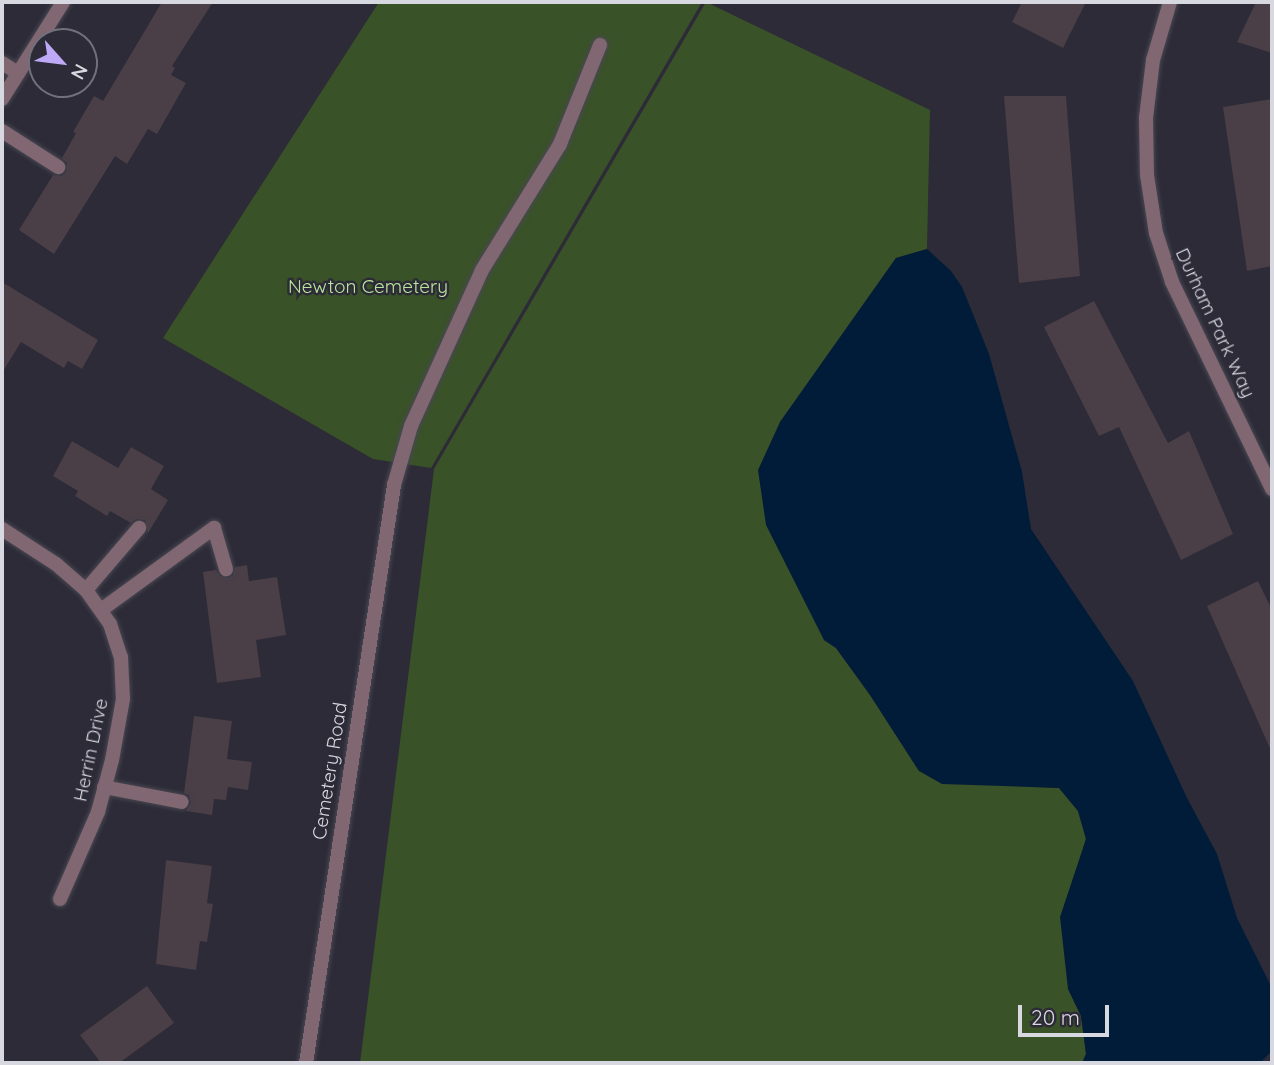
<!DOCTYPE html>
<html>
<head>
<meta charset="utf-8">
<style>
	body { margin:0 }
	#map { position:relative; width:1274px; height:1065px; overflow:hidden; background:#2c2b37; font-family:Quicksand,sans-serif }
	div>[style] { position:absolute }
	.green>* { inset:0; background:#3a5228 }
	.water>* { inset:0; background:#011c38 }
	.building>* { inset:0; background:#4a3e47 }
	.roads { filter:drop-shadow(0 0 2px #484752) drop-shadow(0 0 2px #484752) }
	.service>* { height:14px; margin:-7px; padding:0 7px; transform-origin:7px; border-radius:7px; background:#816771 }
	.minor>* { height:14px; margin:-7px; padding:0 7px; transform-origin:7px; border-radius:7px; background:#816771 }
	span { translate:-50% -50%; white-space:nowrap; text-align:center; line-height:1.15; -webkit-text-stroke:5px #2c2b37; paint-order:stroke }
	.park-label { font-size:19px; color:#bae59a }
	.street-label { font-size:19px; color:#d8d8e0 }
	.frame { position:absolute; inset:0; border:4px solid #d8d8e0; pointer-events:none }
	.north { position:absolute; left:28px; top:28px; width:70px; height:70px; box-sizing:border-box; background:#2c2b37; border:2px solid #71707b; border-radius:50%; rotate:118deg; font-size:19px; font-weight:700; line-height:28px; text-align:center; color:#d8d8e0 }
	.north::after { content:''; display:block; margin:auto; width:24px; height:32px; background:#bda9f5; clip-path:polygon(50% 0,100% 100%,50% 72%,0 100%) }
	.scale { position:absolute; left:1018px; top:1005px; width:91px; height:32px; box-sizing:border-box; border:4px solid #d8d8e0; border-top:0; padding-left:9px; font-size:21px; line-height:24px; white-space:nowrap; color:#d8d8e0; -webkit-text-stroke:5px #2c2b37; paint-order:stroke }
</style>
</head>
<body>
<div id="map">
	<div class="green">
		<i style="clip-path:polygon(379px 2px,702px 2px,431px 468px,373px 459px,163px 338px)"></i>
		<i style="clip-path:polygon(706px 2px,930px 110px,927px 249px,896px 258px,780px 422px,824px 640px,836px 648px,870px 695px,919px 771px,1003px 785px,1059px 788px,1078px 811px,1086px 839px,1075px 875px,1068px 989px,1081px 1016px,1086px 1054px,1082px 1063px,360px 1063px,434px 469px)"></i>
	</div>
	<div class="water">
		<i style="clip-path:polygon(927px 249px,951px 271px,962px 287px,989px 354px,1022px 472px,1031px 529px,1133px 681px,1187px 798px,1217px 854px,1237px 918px,1272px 988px,1272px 1051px,1260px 1063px,1082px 1063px,1086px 1054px,1081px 1016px,1068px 989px,1060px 917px,1086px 839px,1078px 811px,1059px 788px,942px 784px,919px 771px,870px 695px,836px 648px,824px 640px,766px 525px,758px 470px,780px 422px,896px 258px)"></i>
	</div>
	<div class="building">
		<i style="clip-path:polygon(162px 2px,213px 2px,172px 66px,175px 68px,171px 75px,186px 83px,157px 134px,148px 129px,127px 164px,115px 156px,54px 254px,19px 230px,53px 175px,62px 176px,66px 172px,67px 163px,62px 158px,76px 133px,73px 132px,94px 96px,103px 101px)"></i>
		<i style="clip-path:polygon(1022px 2px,1086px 2px,1063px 48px,1012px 22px)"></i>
		<i style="clip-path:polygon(1256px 2px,1272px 2px,1272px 53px,1237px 42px)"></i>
		<i style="clip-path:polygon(1004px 96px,1066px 96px,1080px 276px,1019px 283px)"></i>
		<i style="clip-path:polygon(1272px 99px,1272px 266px,1247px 271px,1223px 107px)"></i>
		<i style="clip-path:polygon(2px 282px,98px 340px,82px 369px,68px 361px,64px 368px,21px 342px,2px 373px)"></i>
		<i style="clip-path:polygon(1094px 301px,1168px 443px,1189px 431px,1233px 534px,1181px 560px,1119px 427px,1099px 436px,1044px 327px)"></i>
		<i style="clip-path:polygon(72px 441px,118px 468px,131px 447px,164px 466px,151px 489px,168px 500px,148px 533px,145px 520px,136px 519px,131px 523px,110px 511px,107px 516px,75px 496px,78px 491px,53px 476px)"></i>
		<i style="clip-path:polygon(247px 565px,249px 581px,277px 577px,286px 635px,256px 640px,261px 677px,217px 683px,203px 572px,216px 570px,220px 576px,228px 578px,233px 575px,235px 567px)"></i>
		<i style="clip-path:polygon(1258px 581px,1272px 610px,1272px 753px,1207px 606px)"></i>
		<i style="clip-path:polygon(194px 716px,232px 721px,227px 759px,252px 762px,248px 790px,228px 787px,226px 800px,214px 799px,212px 815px,186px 811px,191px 803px,189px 795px,184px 793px)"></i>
		<i style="clip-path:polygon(166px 860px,212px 866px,207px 903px,213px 904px,207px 942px,200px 941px,196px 970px,156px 964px)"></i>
		<i style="clip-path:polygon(147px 986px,174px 1023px,119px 1063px,101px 1063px,80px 1035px)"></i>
	</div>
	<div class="roads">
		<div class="service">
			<i style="left:2px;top:63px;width:19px;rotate:32deg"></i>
			<i style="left:2px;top:131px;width:67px;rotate:32.7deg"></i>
			<i style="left:394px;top:485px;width:61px;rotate:-73.9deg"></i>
			<i style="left:411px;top:426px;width:171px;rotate:-65.5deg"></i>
			<i style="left:482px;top:270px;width:148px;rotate:-58.2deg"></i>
			<i style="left:560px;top:144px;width:107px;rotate:-68deg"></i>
			<i style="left:86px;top:590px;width:82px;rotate:-49.5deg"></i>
			<i style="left:101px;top:610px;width:140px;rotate:-36deg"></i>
			<i style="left:214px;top:528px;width:43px;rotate:73.7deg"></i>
			<i style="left:104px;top:787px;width:79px;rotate:10.9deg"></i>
		</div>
		<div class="minor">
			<i style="left:1170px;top:2px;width:60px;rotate:106.3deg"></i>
			<i style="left:1153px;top:60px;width:58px;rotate:96.9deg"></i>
			<i style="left:1146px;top:118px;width:57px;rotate:89deg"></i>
			<i style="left:1147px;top:175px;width:59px;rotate:81.2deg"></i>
			<i style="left:1156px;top:233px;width:52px;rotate:71.9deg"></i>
			<i style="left:1172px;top:282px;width:230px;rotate:64.2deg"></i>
			<i style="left:2px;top:99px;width:115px;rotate:-57.8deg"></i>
			<i style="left:2px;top:529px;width:64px;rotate:32.9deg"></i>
			<i style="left:56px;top:564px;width:40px;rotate:41deg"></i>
			<i style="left:86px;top:590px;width:42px;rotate:54.8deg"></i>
			<i style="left:110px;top:624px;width:35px;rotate:72deg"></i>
			<i style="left:121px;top:657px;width:42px;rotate:87.3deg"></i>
			<i style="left:123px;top:699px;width:62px;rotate:100.2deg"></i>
			<i style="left:112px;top:760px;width:54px;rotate:105.1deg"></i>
			<i style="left:98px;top:812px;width:95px;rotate:113.6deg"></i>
			<i style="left:306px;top:1063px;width:585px;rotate:-81.34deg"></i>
		</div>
	</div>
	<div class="park-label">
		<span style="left:368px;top:287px">Newton Cemetery</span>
	</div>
	<div class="street-label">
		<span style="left:1215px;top:323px;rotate:65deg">Durham Park Way</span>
		<span style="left:91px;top:750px;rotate:-78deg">Herrin Drive</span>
		<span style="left:330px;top:771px;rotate:-81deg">Cemetery Road</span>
	</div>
	<div class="frame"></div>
	<div class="north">N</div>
	<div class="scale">20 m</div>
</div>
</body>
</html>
